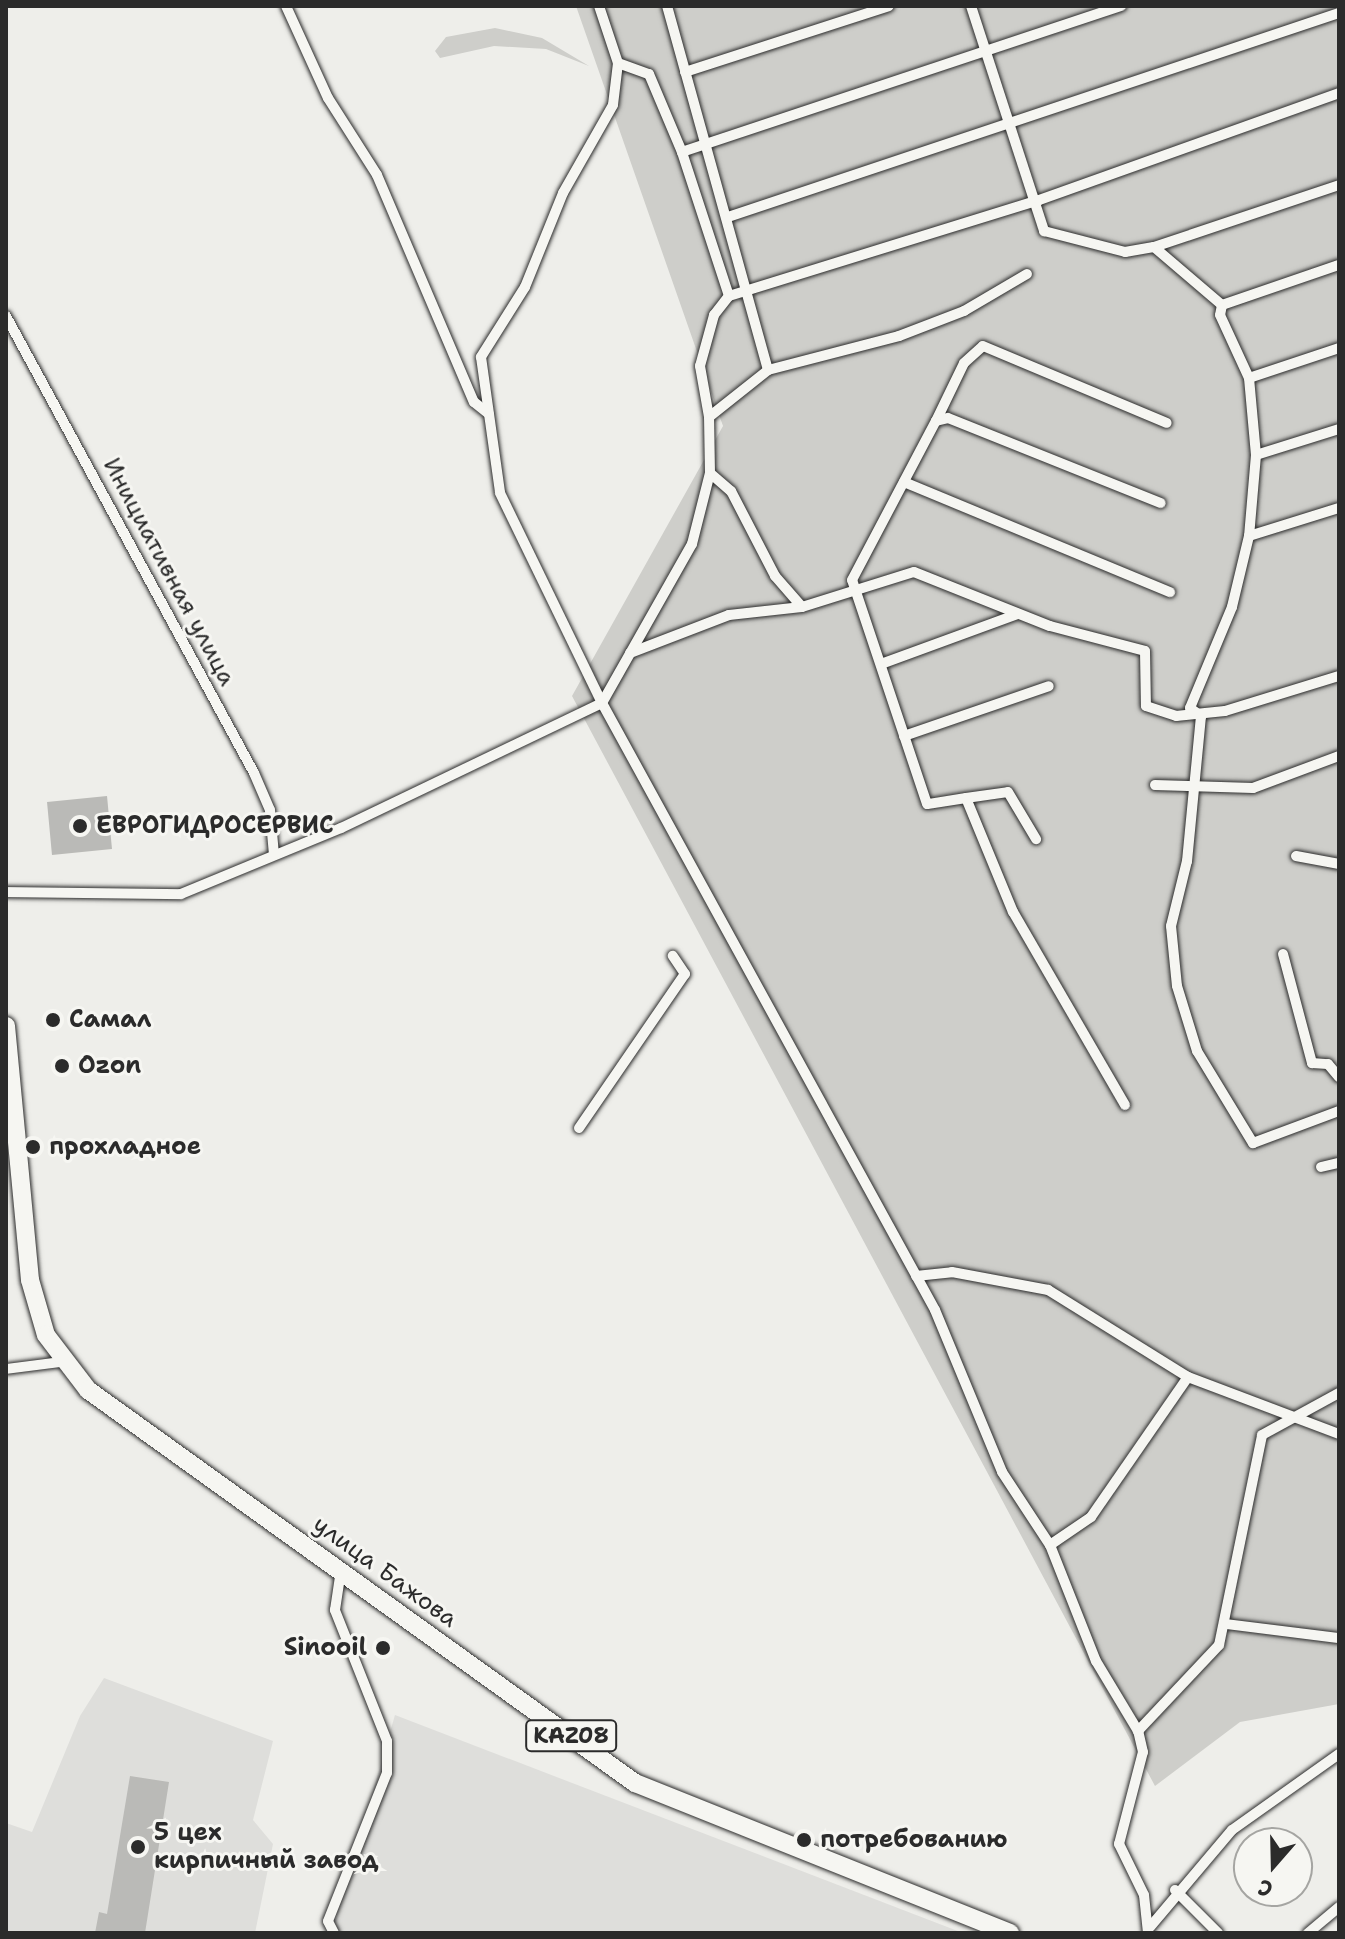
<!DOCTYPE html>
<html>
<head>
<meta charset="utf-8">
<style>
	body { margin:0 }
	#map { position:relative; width:1345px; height:1939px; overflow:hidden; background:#eeeeea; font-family:"Shantell Sans",sans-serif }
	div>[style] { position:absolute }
	.built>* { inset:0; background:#dededb }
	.green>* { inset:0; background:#cececa }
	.building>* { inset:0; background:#babab7 }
	.roads { filter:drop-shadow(0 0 2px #2b2b2b) drop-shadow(0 0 2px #2b2b2b) }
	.street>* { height:10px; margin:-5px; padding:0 5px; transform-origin:5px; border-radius:5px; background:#f6f6f2 }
	.highway>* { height:18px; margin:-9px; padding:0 9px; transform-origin:9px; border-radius:9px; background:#f6f6f2 }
	.dots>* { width:22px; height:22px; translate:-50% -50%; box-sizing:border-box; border:4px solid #f6f6f2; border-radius:50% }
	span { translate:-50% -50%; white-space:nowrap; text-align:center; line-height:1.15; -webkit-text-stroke:6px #f6f6f2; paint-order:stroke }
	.shield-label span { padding:2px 6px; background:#f6f6f2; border:2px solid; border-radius:6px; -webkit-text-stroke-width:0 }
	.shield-label { font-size:22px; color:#2b2b2b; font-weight:700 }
	.street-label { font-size:24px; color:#2b2b2b }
	.poi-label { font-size:24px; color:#2b2b2b; font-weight:700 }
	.left { translate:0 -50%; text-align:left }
	.right { translate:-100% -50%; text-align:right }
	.frame { position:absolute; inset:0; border:8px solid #2b2b2b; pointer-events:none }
	.north { position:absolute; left:1233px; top:1827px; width:80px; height:80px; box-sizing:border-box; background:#f6f6f2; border:2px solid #a5a5a2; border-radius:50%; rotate:200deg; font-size:22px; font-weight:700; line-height:32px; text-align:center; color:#2b2b2b }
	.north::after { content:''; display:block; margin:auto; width:28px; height:36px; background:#2b2b2b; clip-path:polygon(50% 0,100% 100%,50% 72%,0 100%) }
</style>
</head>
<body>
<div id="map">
	<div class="built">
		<i style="clip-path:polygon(104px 1678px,273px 1741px,253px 1820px,273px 1844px,255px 1933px,6px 1933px,6px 1823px,32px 1832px,80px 1716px)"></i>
		<i style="clip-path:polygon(395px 1715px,963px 1933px,339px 1933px,335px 1922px)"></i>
	</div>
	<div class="green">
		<i style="clip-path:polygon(576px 6px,1339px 6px,1339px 1704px,1240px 1722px,1155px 1786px,572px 696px,723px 426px)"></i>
		<i style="clip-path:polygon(495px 28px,542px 38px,589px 66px,546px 49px,494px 46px,440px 58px,435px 51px,446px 37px)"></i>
	</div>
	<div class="building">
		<i style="clip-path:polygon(107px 796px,112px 849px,52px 855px,47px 802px)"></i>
		<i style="clip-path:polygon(130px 1776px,169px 1782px,145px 1933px,95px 1933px,99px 1912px,107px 1914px)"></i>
	</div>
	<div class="roads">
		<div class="street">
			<i style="left:286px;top:6px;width:101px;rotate:65.5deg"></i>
			<i style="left:328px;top:98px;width:91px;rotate:57.5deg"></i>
			<i style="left:377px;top:175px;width:247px;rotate:66.9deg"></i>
			<i style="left:474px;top:402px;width:19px;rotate:39deg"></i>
			<i style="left:599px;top:6px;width:60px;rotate:71.6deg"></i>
			<i style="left:618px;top:63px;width:42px;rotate:96.8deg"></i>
			<i style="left:613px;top:105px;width:101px;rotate:119.6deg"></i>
			<i style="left:563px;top:193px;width:101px;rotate:112deg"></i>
			<i style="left:525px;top:287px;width:83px;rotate:122.2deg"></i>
			<i style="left:481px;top:357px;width:137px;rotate:82deg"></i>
			<i style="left:500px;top:493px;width:233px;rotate:64.1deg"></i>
			<i style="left:602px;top:703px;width:692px;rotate:61.25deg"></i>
			<i style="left:935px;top:1310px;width:175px;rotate:67.5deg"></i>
			<i style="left:1002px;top:1472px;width:87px;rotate:56.7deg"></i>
			<i style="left:1050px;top:1545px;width:125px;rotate:68.4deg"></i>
			<i style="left:1096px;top:1661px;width:82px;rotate:59deg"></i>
			<i style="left:971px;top:6px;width:237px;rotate:72deg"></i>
			<i style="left:1044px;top:231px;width:84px;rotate:14.5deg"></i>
			<i style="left:1125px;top:252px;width:29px;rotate:-10deg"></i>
			<i style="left:1154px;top:247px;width:89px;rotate:40.5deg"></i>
			<i style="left:1222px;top:305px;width:10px;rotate:101deg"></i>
			<i style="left:1220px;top:315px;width:69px;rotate:65.3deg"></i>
			<i style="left:1249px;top:378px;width:77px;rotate:84.8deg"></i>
			<i style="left:1256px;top:455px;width:81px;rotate:94.9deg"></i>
			<i style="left:1249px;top:536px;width:73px;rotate:103.5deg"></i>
			<i style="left:1232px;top:607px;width:109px;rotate:112.6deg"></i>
			<i style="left:1190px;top:708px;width:14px;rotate:36deg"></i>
			<i style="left:1201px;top:716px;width:146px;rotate:95.5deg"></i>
			<i style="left:1187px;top:861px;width:67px;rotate:103.8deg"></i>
			<i style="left:1171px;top:926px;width:60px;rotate:84.3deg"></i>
			<i style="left:1177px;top:986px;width:68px;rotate:72.9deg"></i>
			<i style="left:1197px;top:1051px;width:108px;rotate:58.7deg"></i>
			<i style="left:1253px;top:1143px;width:92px;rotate:-20.4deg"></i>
			<i style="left:618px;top:63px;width:33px;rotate:20deg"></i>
			<i style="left:649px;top:74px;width:85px;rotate:67.1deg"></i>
			<i style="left:685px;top:72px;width:214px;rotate:-17.9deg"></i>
			<i style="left:728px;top:217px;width:644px;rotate:-18.46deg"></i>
			<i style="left:1154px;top:247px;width:195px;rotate:-18.5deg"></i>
			<i style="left:729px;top:296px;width:151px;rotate:-108.1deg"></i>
			<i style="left:682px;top:152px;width:463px;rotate:-18.4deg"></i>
			<i style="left:1222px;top:305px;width:124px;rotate:-18.9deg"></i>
			<i style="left:6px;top:316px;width:520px;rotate:61.51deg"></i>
			<i style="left:254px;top:773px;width:40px;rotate:66.6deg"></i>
			<i style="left:270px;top:810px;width:45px;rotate:84.9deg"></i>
			<i style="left:768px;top:370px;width:135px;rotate:-14.5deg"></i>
			<i style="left:899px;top:336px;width:70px;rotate:-21deg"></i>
			<i style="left:964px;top:311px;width:73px;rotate:-30.4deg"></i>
			<i style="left:1249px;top:378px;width:95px;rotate:-18.4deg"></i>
			<i style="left:709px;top:417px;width:52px;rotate:-100deg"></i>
			<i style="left:700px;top:366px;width:53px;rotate:-74.6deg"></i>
			<i style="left:714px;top:315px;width:24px;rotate:-52deg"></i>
			<i style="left:729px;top:296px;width:325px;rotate:-17.2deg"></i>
			<i style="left:1039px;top:200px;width:319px;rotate:-19.6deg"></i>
			<i style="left:936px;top:421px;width:64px;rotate:-64.2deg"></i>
			<i style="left:964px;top:363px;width:25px;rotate:-42deg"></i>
			<i style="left:983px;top:346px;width:199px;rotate:22.7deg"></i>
			<i style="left:1256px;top:455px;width:87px;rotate:-17.4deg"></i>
			<i style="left:710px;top:473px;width:28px;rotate:41deg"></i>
			<i style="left:731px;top:491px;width:96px;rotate:62.6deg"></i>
			<i style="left:775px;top:576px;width:41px;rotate:48.9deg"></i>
			<i style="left:904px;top:482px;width:288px;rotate:22.5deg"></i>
			<i style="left:1249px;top:536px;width:94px;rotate:-17.3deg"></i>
			<i style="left:630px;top:653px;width:106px;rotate:-21deg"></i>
			<i style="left:729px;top:615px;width:73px;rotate:-6.3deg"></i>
			<i style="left:802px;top:607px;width:117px;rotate:-17.4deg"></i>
			<i style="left:914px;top:572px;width:146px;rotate:21.7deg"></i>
			<i style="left:1050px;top:626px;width:98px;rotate:14.7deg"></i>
			<i style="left:1145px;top:651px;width:55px;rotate:89deg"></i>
			<i style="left:1146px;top:706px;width:32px;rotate:18deg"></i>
			<i style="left:1176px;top:716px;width:49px;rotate:-5.8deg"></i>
			<i style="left:1225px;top:711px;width:119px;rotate:-17.1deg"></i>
			<i style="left:881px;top:664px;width:146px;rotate:-20.1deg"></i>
			<i style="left:904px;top:736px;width:153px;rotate:-19deg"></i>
			<i style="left:1155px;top:785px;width:98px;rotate:1.8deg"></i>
			<i style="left:1253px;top:788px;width:92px;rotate:-20.4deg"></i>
			<i style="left:966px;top:798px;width:42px;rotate:-8.1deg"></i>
			<i style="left:1008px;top:792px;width:55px;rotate:59.2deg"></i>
			<i style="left:1296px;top:856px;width:44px;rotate:10.5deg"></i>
			<i style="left:6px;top:892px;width:175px;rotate:0.7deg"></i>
			<i style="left:181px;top:894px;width:173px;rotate:-22.4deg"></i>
			<i style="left:341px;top:828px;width:289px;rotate:-25.6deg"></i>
			<i style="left:602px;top:703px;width:183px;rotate:-60.5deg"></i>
			<i style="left:692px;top:544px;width:73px;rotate:-75.8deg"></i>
			<i style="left:710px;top:473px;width:56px;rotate:-91deg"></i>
			<i style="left:709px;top:417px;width:75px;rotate:-38.5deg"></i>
			<i style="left:768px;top:370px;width:378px;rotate:-105.5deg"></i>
			<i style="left:1283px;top:954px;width:113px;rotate:75.1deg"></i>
			<i style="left:1312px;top:1063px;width:16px;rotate:4deg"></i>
			<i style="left:1328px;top:1064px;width:17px;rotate:50deg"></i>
			<i style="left:1125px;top:1105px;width:223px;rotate:-120.1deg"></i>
			<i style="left:1013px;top:912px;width:123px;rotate:-112.4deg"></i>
			<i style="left:966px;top:798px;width:39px;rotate:171deg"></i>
			<i style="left:927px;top:804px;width:236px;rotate:-108.5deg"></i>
			<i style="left:852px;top:580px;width:180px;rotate:-62.2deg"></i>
			<i style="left:936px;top:421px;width:12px;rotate:-14deg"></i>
			<i style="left:948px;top:418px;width:229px;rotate:21.8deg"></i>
			<i style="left:579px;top:1128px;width:187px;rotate:-55.5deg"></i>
			<i style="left:685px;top:974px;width:22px;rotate:-124deg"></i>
			<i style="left:1321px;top:1167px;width:18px;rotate:-13deg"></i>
			<i style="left:916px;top:1276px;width:36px;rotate:-6deg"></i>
			<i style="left:952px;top:1272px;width:98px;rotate:10.6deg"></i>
			<i style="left:1048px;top:1290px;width:165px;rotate:31.9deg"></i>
			<i style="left:1188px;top:1377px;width:161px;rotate:20.7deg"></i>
			<i style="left:6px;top:1369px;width:55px;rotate:-7.3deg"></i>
			<i style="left:1050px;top:1545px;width:50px;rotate:-34.3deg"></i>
			<i style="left:1091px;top:1517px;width:170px;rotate:-55.3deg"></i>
			<i style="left:1226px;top:1624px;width:114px;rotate:7.1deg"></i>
			<i style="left:1175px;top:1890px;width:61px;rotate:45deg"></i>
			<i style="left:1150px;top:1927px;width:127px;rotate:-49.8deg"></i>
			<i style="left:1232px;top:1830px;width:131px;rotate:-35.4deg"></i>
			<i style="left:334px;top:1933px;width:13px;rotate:-117deg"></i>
			<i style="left:328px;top:1921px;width:159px;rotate:-68.3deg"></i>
			<i style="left:387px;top:1773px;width:32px;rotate:-90deg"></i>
			<i style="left:387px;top:1741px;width:141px;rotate:-111.7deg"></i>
			<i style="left:335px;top:1610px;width:40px;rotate:-81.5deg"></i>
			<i style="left:1148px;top:1933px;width:38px;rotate:-96deg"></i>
			<i style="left:1144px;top:1895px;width:57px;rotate:-116.1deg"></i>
			<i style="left:1119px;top:1844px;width:95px;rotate:-75.4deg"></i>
			<i style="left:1143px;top:1752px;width:22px;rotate:-103deg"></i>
			<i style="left:1138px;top:1731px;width:118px;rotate:-46.7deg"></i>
			<i style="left:1219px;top:1645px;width:214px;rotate:-78.4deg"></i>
			<i style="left:1262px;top:1435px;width:88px;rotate:-28.6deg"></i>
			<i style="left:1308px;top:1933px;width:40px;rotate:-40deg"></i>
		</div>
		<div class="highway">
			<i style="left:6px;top:1026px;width:255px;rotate:84.6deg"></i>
			<i style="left:30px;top:1280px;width:57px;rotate:73.8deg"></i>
			<i style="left:46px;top:1335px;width:69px;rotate:52.6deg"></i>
			<i style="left:88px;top:1390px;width:674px;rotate:35.7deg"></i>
			<i style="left:635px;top:1783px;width:404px;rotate:21.8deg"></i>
		</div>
	</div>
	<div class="dots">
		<i style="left:80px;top:826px;background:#2b2b2b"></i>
		<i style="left:53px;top:1020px;background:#2b2b2b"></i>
		<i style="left:62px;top:1066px;background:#2b2b2b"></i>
		<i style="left:33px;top:1147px;background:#2b2b2b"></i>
		<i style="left:383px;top:1648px;background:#2b2b2b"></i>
		<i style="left:804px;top:1840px;background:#2b2b2b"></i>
		<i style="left:138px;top:1847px;background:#2b2b2b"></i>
	</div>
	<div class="shield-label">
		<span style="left:571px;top:1736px">KAZ08</span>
	</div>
	<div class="street-label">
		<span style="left:169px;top:572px;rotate:62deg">Инициативная улица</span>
		<span style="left:385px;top:1572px;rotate:36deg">улица Бажова</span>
	</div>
	<div class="poi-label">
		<span class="left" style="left:96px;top:826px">ЕВРОГИДРОСЕРВИС</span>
		<span class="left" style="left:69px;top:1020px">Самал</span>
		<span class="left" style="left:78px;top:1066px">Ozon</span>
		<span class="left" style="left:49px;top:1147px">прохладное</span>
		<span class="right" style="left:367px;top:1648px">Sinooil</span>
		<span class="left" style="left:154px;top:1847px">5 цех<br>кирпичный завод</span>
		<span class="left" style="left:820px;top:1840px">потребованию</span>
	</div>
	<div class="frame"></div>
	<div class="north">С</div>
</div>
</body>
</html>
